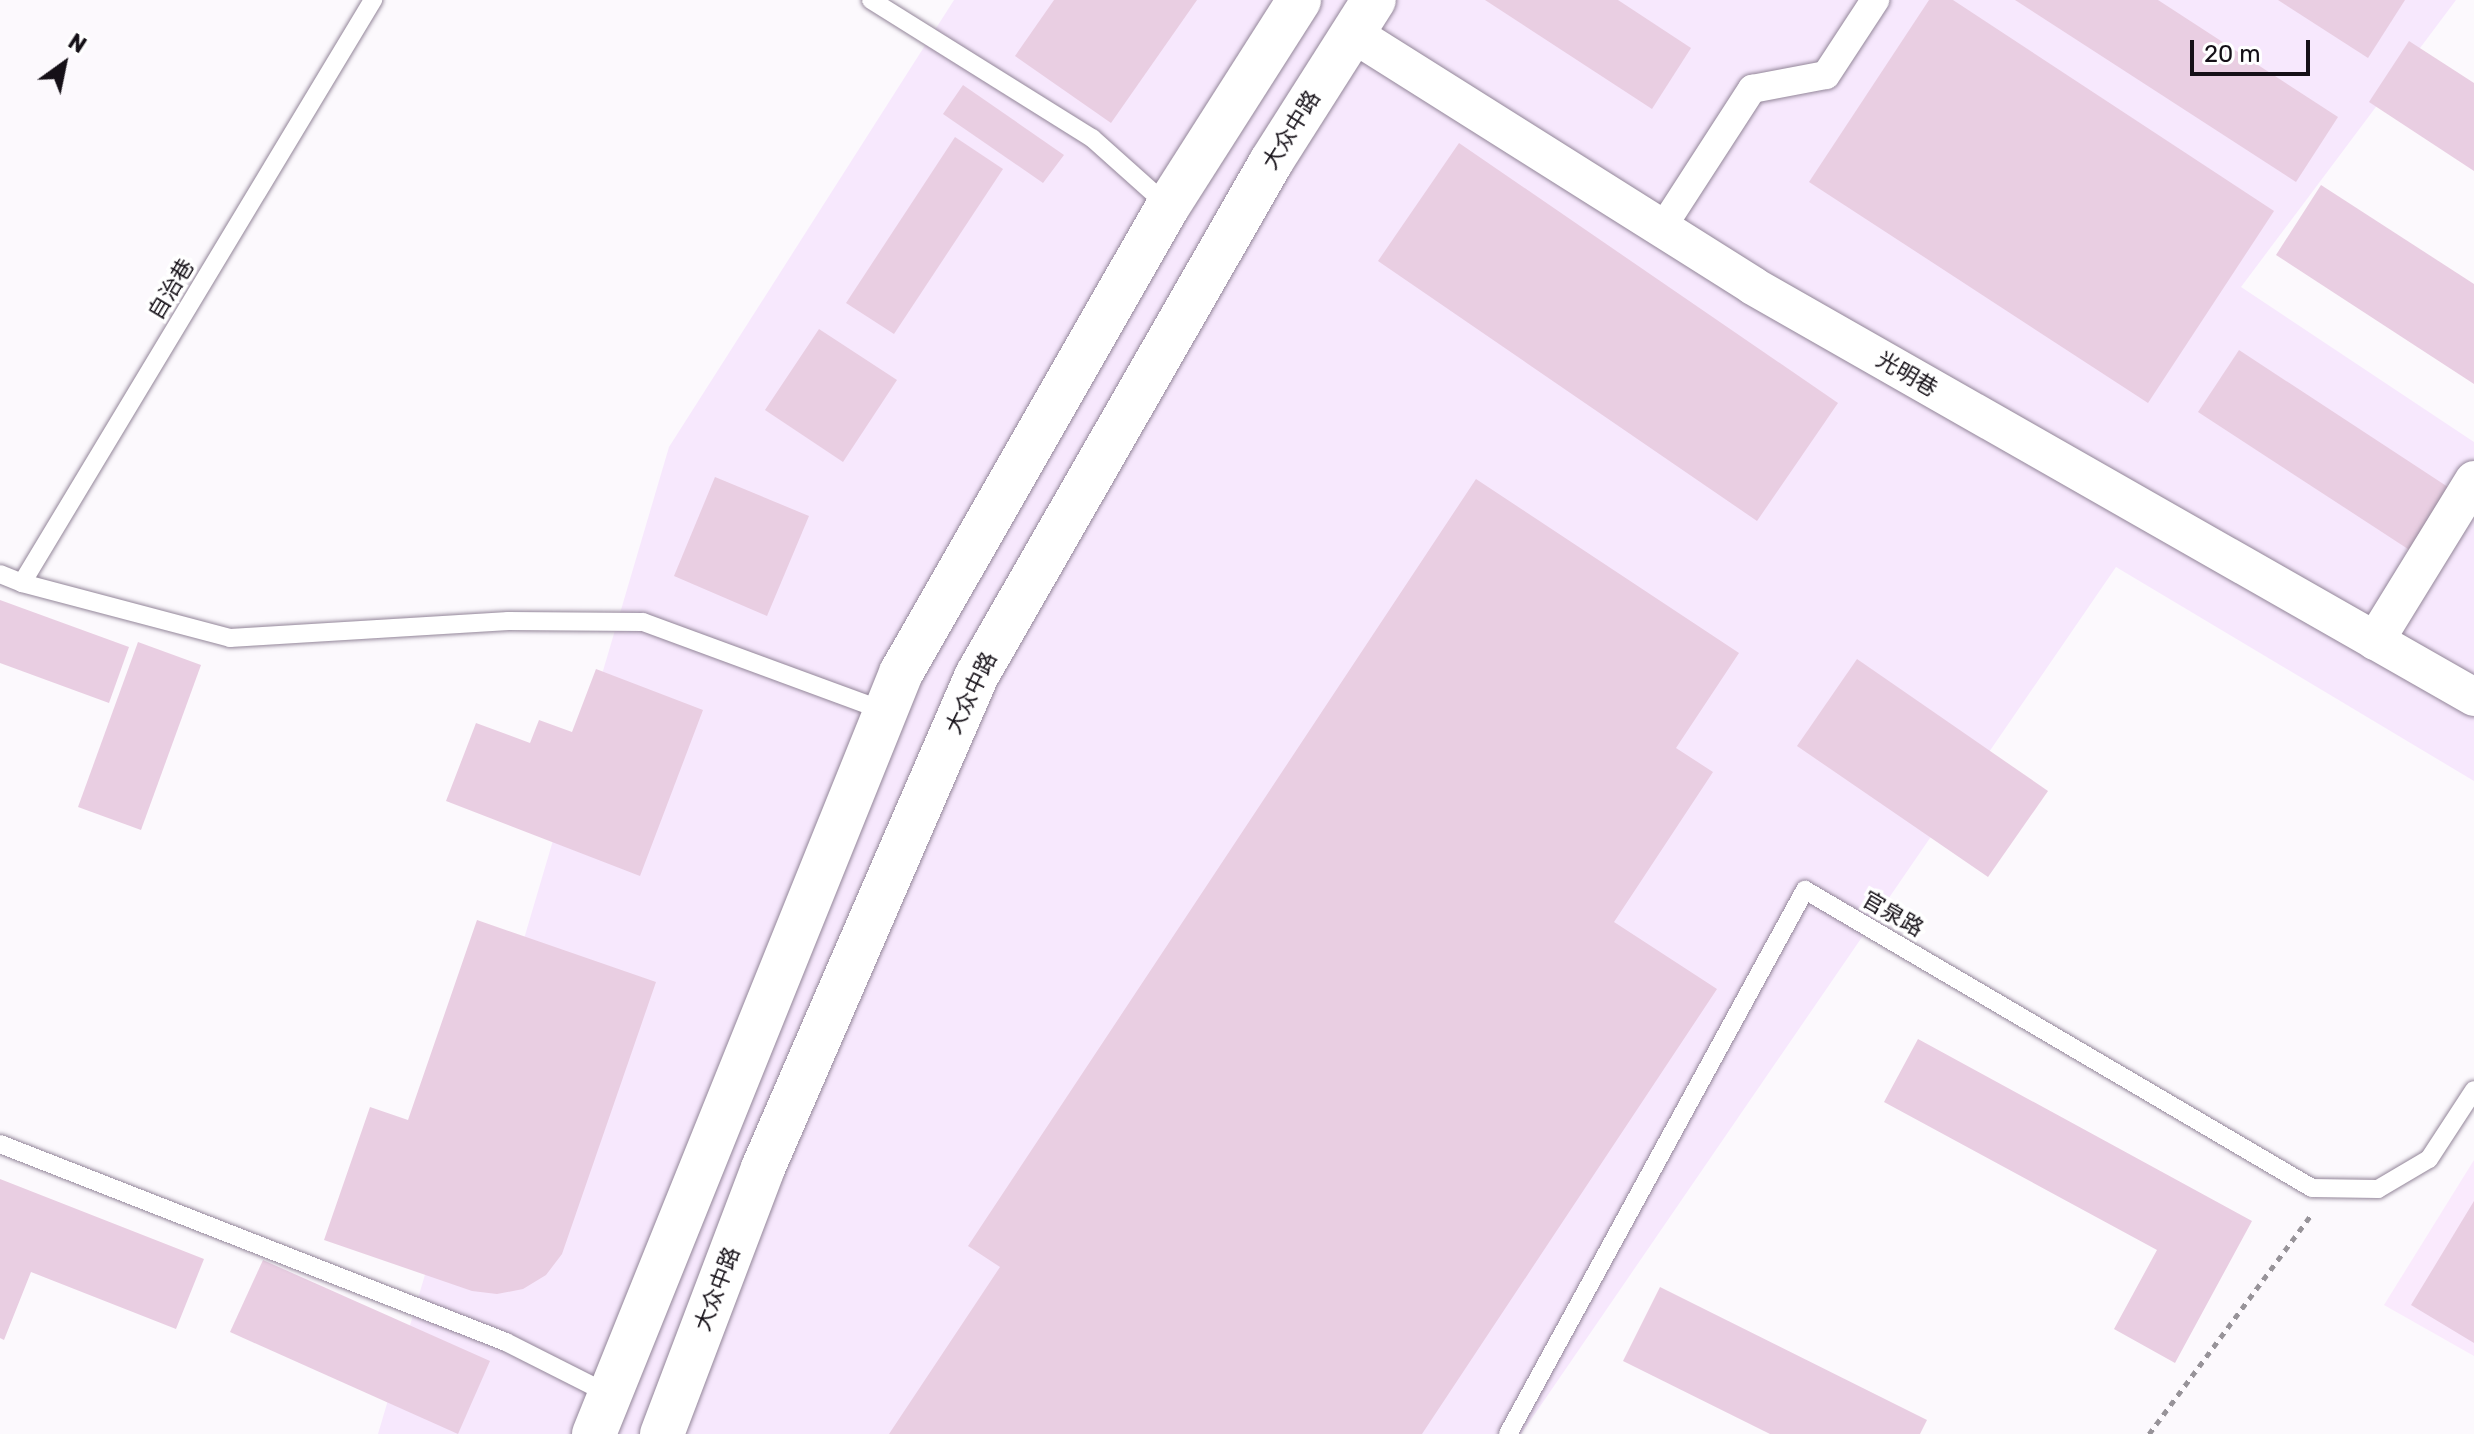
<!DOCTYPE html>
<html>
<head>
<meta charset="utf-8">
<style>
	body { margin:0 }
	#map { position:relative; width:2474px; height:1434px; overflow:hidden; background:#fcf9fd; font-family:Rubik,"Noto Sans SC",sans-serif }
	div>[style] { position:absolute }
	.built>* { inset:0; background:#f7e8fd }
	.education>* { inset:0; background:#faeafd }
	.building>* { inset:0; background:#e9cee2 }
	.path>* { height:5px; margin-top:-2.5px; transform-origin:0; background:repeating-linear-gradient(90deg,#979399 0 6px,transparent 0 12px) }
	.roads { filter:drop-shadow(0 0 2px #938699) drop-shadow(0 0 2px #938699) }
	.service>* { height:18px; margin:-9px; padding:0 9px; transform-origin:9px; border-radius:9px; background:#fff }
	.pedestrian>* { height:28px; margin:-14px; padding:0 14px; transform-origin:14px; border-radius:14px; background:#fff }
	.minor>* { height:38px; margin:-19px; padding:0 19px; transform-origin:19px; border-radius:19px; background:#fff }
	.secondary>* { height:44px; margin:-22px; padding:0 22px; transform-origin:22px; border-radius:22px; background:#fff }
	span { translate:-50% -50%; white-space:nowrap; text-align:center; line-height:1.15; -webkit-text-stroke:7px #fff; paint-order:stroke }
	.street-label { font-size:22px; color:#151017 }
	.north { position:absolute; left:24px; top:24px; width:80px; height:80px; -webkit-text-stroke:6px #fff; paint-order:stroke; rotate:33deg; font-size:22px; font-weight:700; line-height:32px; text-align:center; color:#151017 }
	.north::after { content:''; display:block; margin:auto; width:28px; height:36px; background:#151017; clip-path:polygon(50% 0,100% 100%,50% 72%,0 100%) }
	.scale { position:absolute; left:2190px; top:40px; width:120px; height:36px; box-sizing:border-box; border:4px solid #151017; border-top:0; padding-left:10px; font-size:24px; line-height:28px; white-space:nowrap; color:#151017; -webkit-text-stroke:6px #fff; paint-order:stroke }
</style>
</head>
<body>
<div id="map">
	<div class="built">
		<i style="clip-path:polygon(954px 0,2456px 0,2241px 287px,2474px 442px,2474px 781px,2116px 567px,1521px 1434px,378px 1434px,669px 447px)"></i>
	</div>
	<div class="education">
		<i style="clip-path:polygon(2474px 1160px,2474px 1356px,2384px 1305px)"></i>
	</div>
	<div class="building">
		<i style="clip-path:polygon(1054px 0,1197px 0,1111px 123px,1015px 56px)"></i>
		<i style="clip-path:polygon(1485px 0,1618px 0,1691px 48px,1652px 109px)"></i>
		<i style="clip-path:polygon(1929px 0,1953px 0,2274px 211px,2148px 403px,1809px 182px)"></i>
		<i style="clip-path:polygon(2015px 0,2158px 0,2338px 117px,2296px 182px)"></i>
		<i style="clip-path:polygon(2278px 0,2405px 0,2368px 58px)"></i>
		<i style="clip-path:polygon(2409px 41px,2474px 83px,2474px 171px,2369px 102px)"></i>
		<i style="clip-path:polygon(963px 85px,1064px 155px,1043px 183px,943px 114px)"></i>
		<i style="clip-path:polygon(955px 137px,1003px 169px,894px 334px,846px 303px)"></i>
		<i style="clip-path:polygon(1459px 143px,1838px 403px,1757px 521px,1378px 261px)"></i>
		<i style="clip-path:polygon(2321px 185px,2474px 284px,2474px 384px,2276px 255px)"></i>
		<i style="clip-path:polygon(819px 329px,897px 380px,843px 462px,765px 410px)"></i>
		<i style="clip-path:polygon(2239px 350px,2451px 489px,2411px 551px,2198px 412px)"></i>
		<i style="clip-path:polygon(715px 477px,809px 516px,767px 616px,674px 576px)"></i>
		<i style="clip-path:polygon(1476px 479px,1739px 653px,1676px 748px,1713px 772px,1614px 922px,1717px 989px,1422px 1434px,889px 1434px,1000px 1267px,968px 1246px)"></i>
		<i style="clip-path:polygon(0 600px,129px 647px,109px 703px,0 663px)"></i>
		<i style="clip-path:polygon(138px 642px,201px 665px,141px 830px,78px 807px)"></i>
		<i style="clip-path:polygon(1857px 659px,2048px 791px,1988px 877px,1797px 746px)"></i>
		<i style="clip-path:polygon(596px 669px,703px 710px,640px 876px,446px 801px,476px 723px,530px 743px,539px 720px,572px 732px)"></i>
		<i style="clip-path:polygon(477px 920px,656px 982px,562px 1254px,546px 1275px,523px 1289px,497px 1294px,472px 1291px,324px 1240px,370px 1107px,408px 1120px)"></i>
		<i style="clip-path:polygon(1918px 1039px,2252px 1221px,2175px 1363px,2114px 1329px,2157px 1250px,1884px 1102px)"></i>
		<i style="clip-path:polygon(0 1179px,204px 1259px,176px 1329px,31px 1272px,4px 1340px,0 1338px)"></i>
		<i style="clip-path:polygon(2474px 1201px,2474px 1343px,2411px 1305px)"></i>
		<i style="clip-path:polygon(263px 1260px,490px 1361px,458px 1434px,230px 1332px)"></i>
		<i style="clip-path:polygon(1660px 1287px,1927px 1420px,1920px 1434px,1770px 1434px,1623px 1361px)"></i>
	</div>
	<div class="path">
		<i style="left:2149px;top:1434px;width:272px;rotate:-53.5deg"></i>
	</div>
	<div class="roads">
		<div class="service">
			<i style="left:871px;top:0;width:261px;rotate:32deg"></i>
			<i style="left:1092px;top:138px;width:102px;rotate:41.8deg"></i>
			<i style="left:0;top:574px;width:24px;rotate:22deg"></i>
			<i style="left:22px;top:583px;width:681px;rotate:-58.95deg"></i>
			<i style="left:22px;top:583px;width:215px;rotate:14.8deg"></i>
			<i style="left:230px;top:638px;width:279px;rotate:-3.5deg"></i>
			<i style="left:508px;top:621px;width:135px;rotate:0.4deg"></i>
			<i style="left:643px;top:622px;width:258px;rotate:20.2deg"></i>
			<i style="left:0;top:1144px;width:543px;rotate:21.37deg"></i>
			<i style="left:506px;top:1342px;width:115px;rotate:26.8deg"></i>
			<i style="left:1508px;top:1434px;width:620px;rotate:-61.37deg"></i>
			<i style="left:1805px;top:890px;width:588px;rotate:30.45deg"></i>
			<i style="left:2312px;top:1188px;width:66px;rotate:0.9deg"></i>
			<i style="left:2378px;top:1189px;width:59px;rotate:-30.5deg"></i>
			<i style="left:2429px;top:1159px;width:82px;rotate:-56.9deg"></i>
		</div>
		<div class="pedestrian">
			<i style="left:1662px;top:228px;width:166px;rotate:-57.1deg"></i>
			<i style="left:1752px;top:89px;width:75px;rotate:-10.7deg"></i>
			<i style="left:1826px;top:75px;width:90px;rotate:-56.8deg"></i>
		</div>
		<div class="minor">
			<i style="left:1352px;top:33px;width:474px;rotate:32.2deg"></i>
			<i style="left:1753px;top:286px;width:830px;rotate:29.68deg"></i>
			<i style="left:2375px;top:641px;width:189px;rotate:-58.4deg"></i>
		</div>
		<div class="secondary">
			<i style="left:594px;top:1434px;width:821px;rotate:-68.03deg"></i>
			<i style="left:901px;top:673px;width:538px;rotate:-60.24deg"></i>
			<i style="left:1168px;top:206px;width:244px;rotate:-57.5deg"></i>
			<i style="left:662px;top:1434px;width:285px;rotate:-69.2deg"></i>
			<i style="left:763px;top:1168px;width:537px;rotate:-66.54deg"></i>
			<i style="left:977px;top:675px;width:591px;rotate:-60.18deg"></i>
			<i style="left:1271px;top:162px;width:192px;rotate:-57.6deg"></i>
		</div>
	</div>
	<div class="street-label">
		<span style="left:1291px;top:130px;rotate:-58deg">大众中路</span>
		<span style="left:171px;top:289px;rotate:-59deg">自治巷</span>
		<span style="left:1907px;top:374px;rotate:30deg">光明巷</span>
		<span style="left:971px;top:693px;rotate:-64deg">大众中路</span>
		<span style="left:1893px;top:914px;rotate:30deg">官泉路</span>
		<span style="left:717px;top:1289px;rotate:-69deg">大众中路</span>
	</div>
	<div class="north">N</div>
	<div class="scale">20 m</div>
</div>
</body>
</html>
